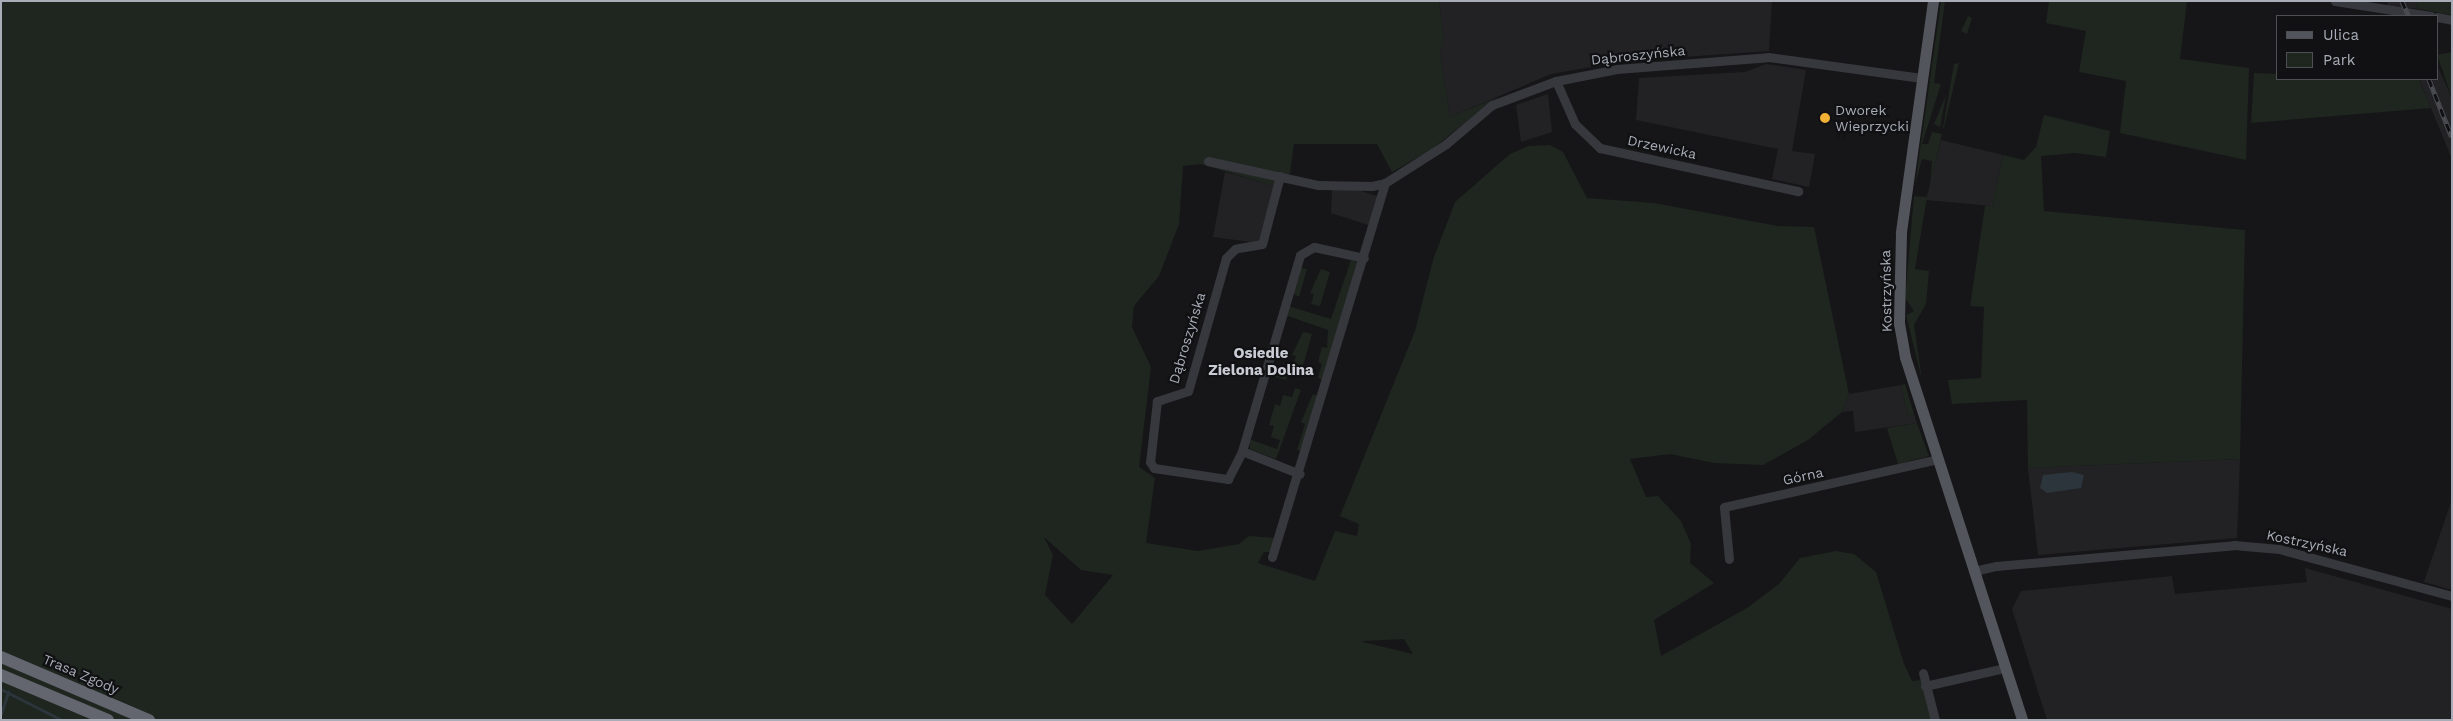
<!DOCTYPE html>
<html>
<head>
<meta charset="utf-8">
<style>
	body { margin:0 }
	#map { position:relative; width:2453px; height:721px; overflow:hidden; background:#161618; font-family:"Work Sans",sans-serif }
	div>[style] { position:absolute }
	.built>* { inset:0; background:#222225 }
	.green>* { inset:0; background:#1e261f }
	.water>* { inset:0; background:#2c353c }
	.stream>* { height:2.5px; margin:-1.25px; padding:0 1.25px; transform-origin:1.25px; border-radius:1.25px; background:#2c353c }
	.minor>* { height:9px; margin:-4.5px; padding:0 4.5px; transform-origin:4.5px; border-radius:4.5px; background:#37383d }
	.major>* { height:11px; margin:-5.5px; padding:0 5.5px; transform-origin:5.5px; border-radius:5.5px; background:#53555c }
	.highway>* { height:12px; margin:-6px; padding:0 6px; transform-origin:6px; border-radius:6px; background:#63666e }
	.rail>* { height:4.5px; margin-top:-2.25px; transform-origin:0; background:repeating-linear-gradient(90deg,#111113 0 8px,#4a4c52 0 16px); box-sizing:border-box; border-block:1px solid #4a4c52 }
	.dots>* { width:14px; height:14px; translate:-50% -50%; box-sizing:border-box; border:2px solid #111113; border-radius:50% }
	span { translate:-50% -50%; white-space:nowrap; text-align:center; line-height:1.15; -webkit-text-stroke:4.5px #111113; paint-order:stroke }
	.street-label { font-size:14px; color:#a8adb8 }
	.poi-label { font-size:14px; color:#a8adb8 }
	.left { translate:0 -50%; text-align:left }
	.neighbourhood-label { font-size:15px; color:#c9ccd4; font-weight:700 }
	.frame { position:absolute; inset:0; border:2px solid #a8adb8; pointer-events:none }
	.legend { position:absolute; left:2276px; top:15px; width:162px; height:65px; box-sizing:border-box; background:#111113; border:1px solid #4d4f55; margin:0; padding:6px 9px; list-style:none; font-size:15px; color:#a8adb8 }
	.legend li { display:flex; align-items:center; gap:10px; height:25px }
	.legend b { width:25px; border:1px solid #4d4f55 }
</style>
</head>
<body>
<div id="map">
	<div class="built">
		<i style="clip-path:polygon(1439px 1px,1772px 1px,1769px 51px,1626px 61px,1551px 74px,1450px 117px,1440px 52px,1444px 40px)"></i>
		<i style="clip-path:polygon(2386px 1px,2415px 1px,2419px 9px,2388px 6px)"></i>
		<i style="clip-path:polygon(1766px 64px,1806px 70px,1792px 151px,1815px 154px,1809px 187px,1772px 179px,1778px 149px,1636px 120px,1639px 78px,1745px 72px)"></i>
		<i style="clip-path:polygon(2437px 65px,2452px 98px,2452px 159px,2419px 79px,2437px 79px)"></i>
		<i style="clip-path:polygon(1548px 94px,1552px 132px,1521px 142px,1516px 105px)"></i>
		<i style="clip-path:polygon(1941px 140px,2003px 155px,1992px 206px,1926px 200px)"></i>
		<i style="clip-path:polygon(1225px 172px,1274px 186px,1258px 243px,1213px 237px)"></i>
		<i style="clip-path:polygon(1355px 189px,1380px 197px,1371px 226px,1331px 213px,1332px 190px)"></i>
		<i style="clip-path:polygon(1901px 385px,1908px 416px,1914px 414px,1917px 423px,1855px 432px,1853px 411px,1842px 412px,1849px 394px)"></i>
		<i style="clip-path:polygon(2240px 459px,2237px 538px,2038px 555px,2028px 468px)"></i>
		<i style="clip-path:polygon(2452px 499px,2452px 590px,2424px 582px)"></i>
		<i style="clip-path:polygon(2305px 568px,2452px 609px,2452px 720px,2047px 720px,2012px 609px,2021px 591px,2172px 576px,2175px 594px,2307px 582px)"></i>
	</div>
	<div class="green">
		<i style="clip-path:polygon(evenodd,1px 1px,1439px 1px,1444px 40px,1440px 52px,1450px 117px,1496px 98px,1432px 149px,1392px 172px,1377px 144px,1294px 144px,1290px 173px,1274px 186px,1201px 164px,1183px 166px,1179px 224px,1159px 276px,1134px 306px,1132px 327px,1151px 367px,1139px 467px,1155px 478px,1146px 543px,1198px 551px,1239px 544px,1249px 536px,1276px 538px,1271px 552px,1264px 552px,1258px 563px,1315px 581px,1335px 531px,1357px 536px,1359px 524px,1340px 516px,1415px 331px,1433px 260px,1455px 202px,1510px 154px,1528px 146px,1550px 145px,1563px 152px,1587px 198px,1654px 203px,1778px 226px,1814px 227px,1849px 394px,1842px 412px,1808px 440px,1763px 465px,1714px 463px,1670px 454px,1630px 459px,1646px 497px,1658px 496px,1681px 521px,1691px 544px,1690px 563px,1714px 583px,1654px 620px,1661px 656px,1747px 608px,1779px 584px,1800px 558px,1836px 551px,1854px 554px,1876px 572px,1904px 664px,1912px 681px,1922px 680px,1933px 720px,1px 720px,1px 1px,1044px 537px,1081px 570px,1113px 575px,1072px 624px,1045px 595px,1053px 555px,1044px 537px,1px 1px,1404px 639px,1413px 654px,1363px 642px,1363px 641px,1404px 639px)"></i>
		<i style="clip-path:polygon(1945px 1px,1934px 83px,1941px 84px,1922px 144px,1928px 144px,1932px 132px,1942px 134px,1930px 186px,1932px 161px,1922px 159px,1915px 185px,1941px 2px)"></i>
		<i style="clip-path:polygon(2049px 1px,2187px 1px,2180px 59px,2249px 68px,2246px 160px,2120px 133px,2126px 81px,2079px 72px,2086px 31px,2046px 23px)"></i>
		<i style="clip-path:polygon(2415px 1px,2452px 1px,2452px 15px,2419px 9px)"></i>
		<i style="clip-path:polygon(1968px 16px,1972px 18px,1967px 34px,1961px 31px)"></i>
		<i style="clip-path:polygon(2452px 52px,2452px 98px,2437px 55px)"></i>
		<i style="clip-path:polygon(1959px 63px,1944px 128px,1943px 128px,1954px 64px)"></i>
		<i style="clip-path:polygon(2254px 73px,2277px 74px,2277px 79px,2419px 80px,2431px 108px,2251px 123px)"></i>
		<i style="clip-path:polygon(1946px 95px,1940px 127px,1934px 124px)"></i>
		<i style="clip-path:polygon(2044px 115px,2110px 131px,2106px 157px,2075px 153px,2041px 156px,2044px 211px,2245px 230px,2240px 459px,2028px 468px,2027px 400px,1952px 404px,1948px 380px,1981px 378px,1984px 307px,1970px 306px,1985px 206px,1992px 206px,2003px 155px,2024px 160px,2036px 147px)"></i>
		<i style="clip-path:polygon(1914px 196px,1927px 197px,1915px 269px,1929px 271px,1926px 304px,1914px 325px,1922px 380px,1906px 315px,1914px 311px,1905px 298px)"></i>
		<i style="clip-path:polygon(1351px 260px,1357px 262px,1323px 380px,1318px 378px,1322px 364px,1318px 362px,1322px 347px,1327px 348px,1328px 330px,1285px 315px,1288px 306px,1331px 319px)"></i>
		<i style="clip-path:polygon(1300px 268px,1307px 269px,1299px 297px,1292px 293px)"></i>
		<i style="clip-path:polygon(1321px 269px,1330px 272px,1320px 306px,1311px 304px,1314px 294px,1310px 293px)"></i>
		<i style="clip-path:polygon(1303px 332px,1312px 334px,1302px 369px,1293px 366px,1296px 356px,1292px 355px)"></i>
		<i style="clip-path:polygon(1269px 368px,1287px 375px,1286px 380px,1267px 375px)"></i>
		<i style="clip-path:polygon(1905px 384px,1914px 414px,1908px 416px,1901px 385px)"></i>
		<i style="clip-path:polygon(1295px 388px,1301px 390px,1276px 459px,1250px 449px,1249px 439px,1277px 449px,1280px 440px,1271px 437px,1274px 426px,1269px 425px,1275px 404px,1280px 406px,1283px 395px,1292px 397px)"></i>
		<i style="clip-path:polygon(1313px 394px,1319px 396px,1301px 451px,1297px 450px,1305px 424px,1301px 422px)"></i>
		<i style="clip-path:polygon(1917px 423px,1929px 456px,1898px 464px,1887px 428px)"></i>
	</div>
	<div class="water">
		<i style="clip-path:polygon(2072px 472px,2084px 475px,2081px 488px,2047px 493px,2040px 488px,2043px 475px)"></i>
	</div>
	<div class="stream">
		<i style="left:1px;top:689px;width:68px;rotate:26.9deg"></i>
		<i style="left:1px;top:714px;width:23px;rotate:-72deg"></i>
	</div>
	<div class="minor">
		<i style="left:2335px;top:1px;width:97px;rotate:8.9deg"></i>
		<i style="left:2437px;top:17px;width:15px;rotate:11deg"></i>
		<i style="left:1556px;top:81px;width:47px;rotate:66.2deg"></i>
		<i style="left:1575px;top:124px;width:35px;rotate:44deg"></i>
		<i style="left:1600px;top:148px;width:203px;rotate:12.3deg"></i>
		<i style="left:1208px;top:161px;width:113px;rotate:12.3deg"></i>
		<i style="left:1318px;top:185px;width:54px;rotate:1.1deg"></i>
		<i style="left:1372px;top:186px;width:13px;rotate:-13deg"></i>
		<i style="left:1385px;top:183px;width:72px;rotate:-32.6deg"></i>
		<i style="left:1446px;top:144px;width:60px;rotate:-40.3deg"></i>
		<i style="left:1492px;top:105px;width:68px;rotate:-20.6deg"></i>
		<i style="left:1556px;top:81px;width:62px;rotate:-11.1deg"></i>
		<i style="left:1617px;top:69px;width:151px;rotate:-4.5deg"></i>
		<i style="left:1768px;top:57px;width:155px;rotate:7.8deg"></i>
		<i style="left:1280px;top:176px;width:70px;rotate:104.8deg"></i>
		<i style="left:1262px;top:244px;width:27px;rotate:170deg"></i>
		<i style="left:1235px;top:249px;width:13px;rotate:135deg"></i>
		<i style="left:1226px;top:258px;width:138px;rotate:105.9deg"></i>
		<i style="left:1188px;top:391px;width:33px;rotate:162deg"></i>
		<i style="left:1157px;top:401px;width:61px;rotate:96.5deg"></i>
		<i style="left:1150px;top:462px;width:7px;rotate:56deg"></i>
		<i style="left:1154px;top:468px;width:75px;rotate:8.5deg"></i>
		<i style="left:1228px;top:479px;width:31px;rotate:-63deg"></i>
		<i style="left:1242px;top:451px;width:204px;rotate:-73.5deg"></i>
		<i style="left:1300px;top:255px;width:16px;rotate:-30deg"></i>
		<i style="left:1314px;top:247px;width:51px;rotate:12.4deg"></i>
		<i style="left:1242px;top:451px;width:62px;rotate:21.6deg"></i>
		<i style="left:1272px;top:557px;width:391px;rotate:-73.2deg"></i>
		<i style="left:1729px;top:559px;width:52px;rotate:-95.5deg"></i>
		<i style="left:1724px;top:507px;width:219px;rotate:-12.6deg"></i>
		<i style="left:1974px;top:571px;width:23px;rotate:-13deg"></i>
		<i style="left:1996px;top:566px;width:239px;rotate:-5deg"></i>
		<i style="left:2234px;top:545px;width:45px;rotate:5.1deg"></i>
		<i style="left:2279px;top:549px;width:179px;rotate:15.2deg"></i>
		<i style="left:1923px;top:673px;width:49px;rotate:75.7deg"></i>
		<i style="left:1925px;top:686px;width:82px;rotate:-12.7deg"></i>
	</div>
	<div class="major">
		<i style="left:1933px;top:1px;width:234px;rotate:97.9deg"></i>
		<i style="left:1901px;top:233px;width:90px;rotate:91.3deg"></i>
		<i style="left:1899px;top:323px;width:35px;rotate:80deg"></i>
		<i style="left:1905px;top:357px;width:381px;rotate:72.1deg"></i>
	</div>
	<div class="highway">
		<i style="left:1px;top:657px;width:161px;rotate:23.1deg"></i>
		<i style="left:1px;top:675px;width:116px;rotate:22.8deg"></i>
	</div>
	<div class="rail">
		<i style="left:2402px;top:1px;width:17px;rotate:65deg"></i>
		<i style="left:2429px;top:79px;width:62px;rotate:68.4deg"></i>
	</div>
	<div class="dots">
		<i style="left:1825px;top:118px;background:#f2b134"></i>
	</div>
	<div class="street-label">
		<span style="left:1638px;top:55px;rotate:-6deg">Dąbroszyńska</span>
		<span style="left:1662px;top:147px;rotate:12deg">Drzewicka</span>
		<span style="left:1886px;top:291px;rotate:-91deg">Kostrzyńska</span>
		<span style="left:1187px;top:338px;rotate:-73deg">Dąbroszyńska</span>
		<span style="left:1803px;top:476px;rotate:-12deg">Górna</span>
		<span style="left:2307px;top:543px;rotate:12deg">Kostrzyńska</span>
		<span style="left:81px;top:674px;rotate:23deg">Trasa Zgody</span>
	</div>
	<div class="poi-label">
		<span class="left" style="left:1835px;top:118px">Dworek<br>Wieprzycki</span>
	</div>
	<div class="neighbourhood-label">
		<span style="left:1261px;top:362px">Osiedle<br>Zielona Dolina</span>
	</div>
	<div class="frame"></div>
	<ul class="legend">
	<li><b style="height:6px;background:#53555c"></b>Ulica</li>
	<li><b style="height:14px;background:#1e261f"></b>Park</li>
	</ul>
</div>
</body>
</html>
